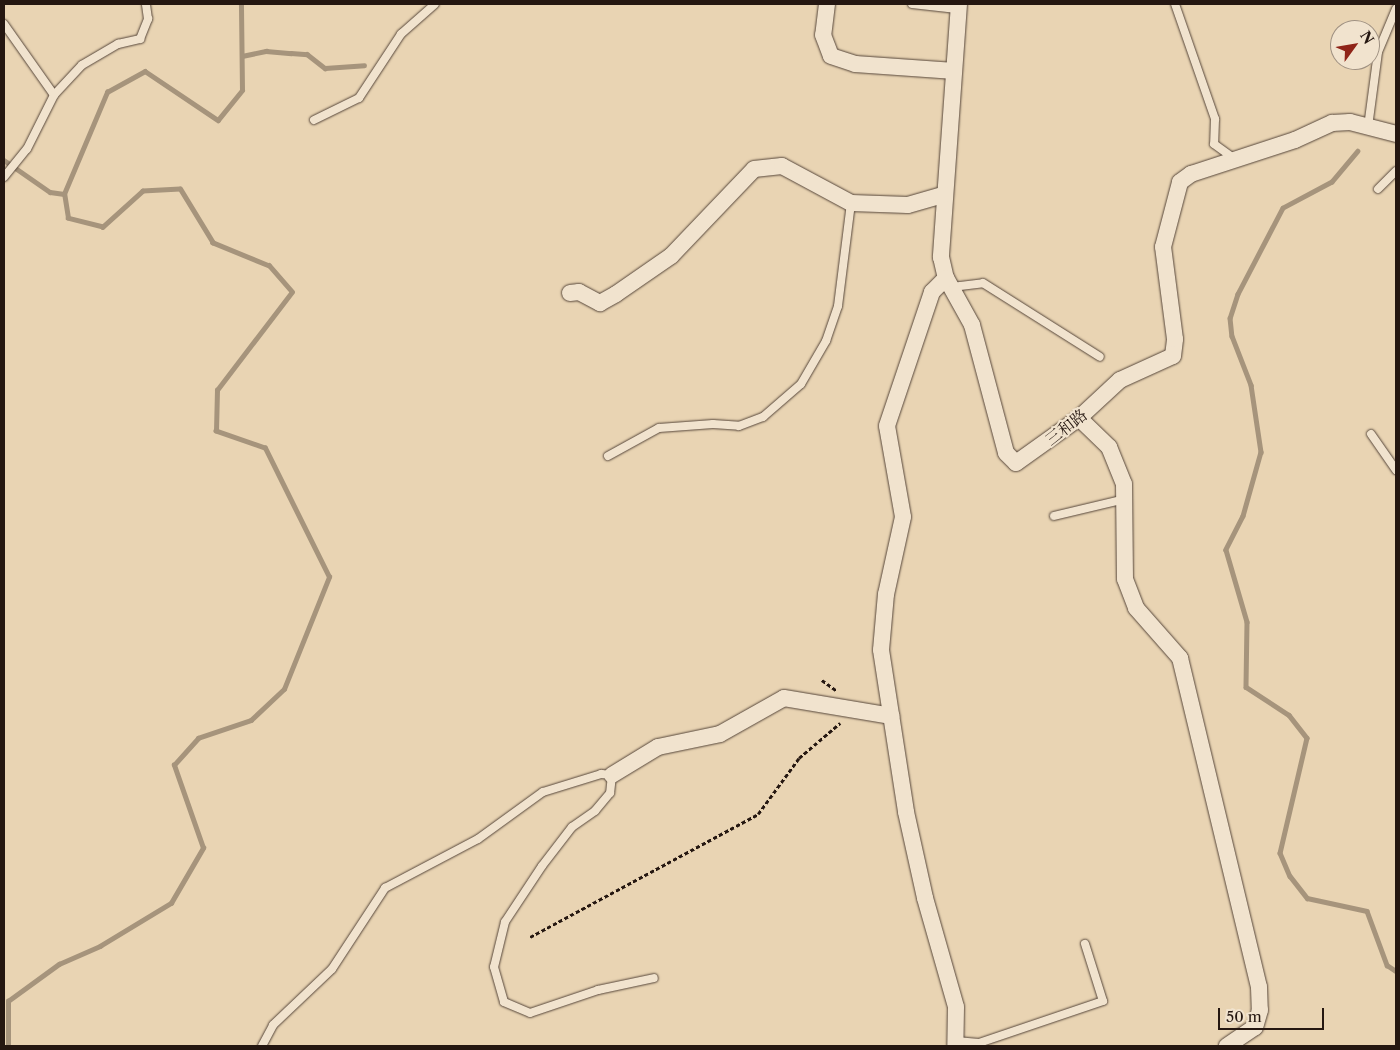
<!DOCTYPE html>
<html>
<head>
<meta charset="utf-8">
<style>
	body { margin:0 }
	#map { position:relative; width:1400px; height:1050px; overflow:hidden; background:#e9d4b3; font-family:"Libre Caslon Text","Noto Serif TC",serif }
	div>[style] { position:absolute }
	.stream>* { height:4.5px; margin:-2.25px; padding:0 2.25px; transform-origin:2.25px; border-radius:2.25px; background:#a6947c }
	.path>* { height:2.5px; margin-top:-1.25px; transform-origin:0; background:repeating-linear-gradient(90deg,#251711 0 4px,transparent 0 6.5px) }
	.roads { filter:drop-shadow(0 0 1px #56463a) drop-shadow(0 0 1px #56463a) }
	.lane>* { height:8px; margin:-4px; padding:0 4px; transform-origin:4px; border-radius:4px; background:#f1e3ce }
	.street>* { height:16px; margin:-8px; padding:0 8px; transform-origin:8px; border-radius:8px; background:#f1e3ce }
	span { translate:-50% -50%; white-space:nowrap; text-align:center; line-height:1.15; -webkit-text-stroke:4px #f1e3ce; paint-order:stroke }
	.street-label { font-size:16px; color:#251711 }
	.frame { position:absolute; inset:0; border:5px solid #251711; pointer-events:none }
	.north { position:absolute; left:1330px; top:20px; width:50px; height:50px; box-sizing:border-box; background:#f1e3ce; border:1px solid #9f9182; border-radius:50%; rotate:58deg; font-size:14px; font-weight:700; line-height:20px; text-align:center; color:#251711 }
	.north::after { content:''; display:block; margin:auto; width:18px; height:22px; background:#8f2418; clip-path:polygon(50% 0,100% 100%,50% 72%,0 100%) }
	.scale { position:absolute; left:1218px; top:1008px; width:106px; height:22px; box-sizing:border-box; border:2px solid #251711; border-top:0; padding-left:6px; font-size:15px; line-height:18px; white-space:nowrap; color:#251711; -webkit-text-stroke:4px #f1e3ce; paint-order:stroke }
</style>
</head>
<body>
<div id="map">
	<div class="stream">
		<i style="left:242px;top:56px;width:25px;rotate:-12deg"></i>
		<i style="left:266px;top:51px;width:25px;rotate:5deg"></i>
		<i style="left:291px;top:53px;width:16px;rotate:4deg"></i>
		<i style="left:307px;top:54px;width:23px;rotate:38deg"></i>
		<i style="left:325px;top:68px;width:39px;rotate:-4deg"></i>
		<i style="left:1358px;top:151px;width:40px;rotate:130deg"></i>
		<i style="left:1332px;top:182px;width:55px;rotate:152deg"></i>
		<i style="left:1283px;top:208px;width:97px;rotate:117.6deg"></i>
		<i style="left:1238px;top:294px;width:25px;rotate:108deg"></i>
		<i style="left:1230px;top:318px;width:18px;rotate:84deg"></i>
		<i style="left:1232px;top:336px;width:53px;rotate:68.8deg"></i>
		<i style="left:1251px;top:385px;width:68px;rotate:81.5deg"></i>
		<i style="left:1261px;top:452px;width:66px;rotate:105.7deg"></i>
		<i style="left:1243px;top:516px;width:38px;rotate:117deg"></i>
		<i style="left:1226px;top:550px;width:75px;rotate:73.7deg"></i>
		<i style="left:1247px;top:622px;width:65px;rotate:90.9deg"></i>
		<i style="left:1246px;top:687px;width:51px;rotate:33.1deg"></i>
		<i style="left:1289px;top:715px;width:29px;rotate:52deg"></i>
		<i style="left:1307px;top:738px;width:118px;rotate:103.2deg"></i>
		<i style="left:1280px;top:853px;width:25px;rotate:67deg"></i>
		<i style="left:1290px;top:876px;width:28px;rotate:52deg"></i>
		<i style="left:1307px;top:898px;width:61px;rotate:12.2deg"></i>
		<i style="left:1367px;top:911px;width:58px;rotate:69.7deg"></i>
		<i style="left:1387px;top:965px;width:11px;rotate:34deg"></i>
		<i style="left:4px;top:160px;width:56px;rotate:34.8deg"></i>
		<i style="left:50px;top:192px;width:14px;rotate:8deg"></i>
		<i style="left:8px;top:1046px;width:45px;rotate:-90deg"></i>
		<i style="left:8px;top:1001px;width:63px;rotate:-36deg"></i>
		<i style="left:59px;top:964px;width:45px;rotate:-23.7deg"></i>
		<i style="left:100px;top:946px;width:83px;rotate:-31.2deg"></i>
		<i style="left:171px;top:903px;width:64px;rotate:-59.8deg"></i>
		<i style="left:203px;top:848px;width:88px;rotate:-109.3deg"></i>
		<i style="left:174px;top:765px;width:36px;rotate:-48deg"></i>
		<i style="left:198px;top:738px;width:56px;rotate:-18.8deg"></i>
		<i style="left:251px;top:720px;width:45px;rotate:-43.2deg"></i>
		<i style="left:284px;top:689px;width:121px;rotate:-68.1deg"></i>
		<i style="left:329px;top:577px;width:144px;rotate:-116.4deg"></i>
		<i style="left:265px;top:448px;width:52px;rotate:-160.9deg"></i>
		<i style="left:216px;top:431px;width:41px;rotate:-88.6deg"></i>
		<i style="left:217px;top:390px;width:123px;rotate:-52.6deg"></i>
		<i style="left:292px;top:292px;width:35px;rotate:-131deg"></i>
		<i style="left:269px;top:266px;width:61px;rotate:-157.7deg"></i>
		<i style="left:213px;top:243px;width:63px;rotate:-121.4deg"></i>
		<i style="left:180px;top:189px;width:37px;rotate:177deg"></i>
		<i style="left:143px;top:191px;width:54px;rotate:138deg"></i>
		<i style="left:103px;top:227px;width:36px;rotate:-166deg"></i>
		<i style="left:68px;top:218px;width:24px;rotate:-99deg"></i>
		<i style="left:64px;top:194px;width:111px;rotate:-67.1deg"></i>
		<i style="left:107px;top:92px;width:43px;rotate:-28.9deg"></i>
		<i style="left:145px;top:71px;width:88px;rotate:33.9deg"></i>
		<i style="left:218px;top:120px;width:38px;rotate:-51deg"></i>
		<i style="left:242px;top:90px;width:86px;rotate:-90.7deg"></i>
	</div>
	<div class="path">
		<i style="left:822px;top:680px;width:19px;rotate:36deg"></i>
		<i style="left:530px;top:937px;width:259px;rotate:-28.3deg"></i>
		<i style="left:758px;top:814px;width:69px;rotate:-53.8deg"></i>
		<i style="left:799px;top:758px;width:54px;rotate:-40.5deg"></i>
	</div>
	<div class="roads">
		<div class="lane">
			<i style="left:912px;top:4px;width:45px;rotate:6.3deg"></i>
			<i style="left:1175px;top:4px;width:122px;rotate:70.8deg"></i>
			<i style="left:1215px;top:119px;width:25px;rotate:92deg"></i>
			<i style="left:1214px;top:144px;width:24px;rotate:36deg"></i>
			<i style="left:4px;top:24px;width:87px;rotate:54.8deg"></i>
			<i style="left:314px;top:120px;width:50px;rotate:-26.1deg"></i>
			<i style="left:359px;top:98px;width:77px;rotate:-56.7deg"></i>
			<i style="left:401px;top:34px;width:45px;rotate:-41.4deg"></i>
			<i style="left:1368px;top:127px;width:76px;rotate:-82.4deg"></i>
			<i style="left:1378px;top:52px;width:47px;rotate:-67.3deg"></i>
			<i style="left:4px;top:177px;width:36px;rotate:-51deg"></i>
			<i style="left:27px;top:149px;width:60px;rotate:-63.4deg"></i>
			<i style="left:54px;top:95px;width:41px;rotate:-47deg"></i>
			<i style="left:82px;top:65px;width:42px;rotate:-30.3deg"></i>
			<i style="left:118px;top:44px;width:23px;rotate:-13deg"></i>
			<i style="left:140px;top:39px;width:22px;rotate:-68deg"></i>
			<i style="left:148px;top:19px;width:15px;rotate:-98deg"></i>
			<i style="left:1378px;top:189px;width:25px;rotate:-45deg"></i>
			<i style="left:952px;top:287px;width:31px;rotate:-7deg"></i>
			<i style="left:983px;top:283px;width:138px;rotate:32.3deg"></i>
			<i style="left:1371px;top:434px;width:44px;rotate:55.2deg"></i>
			<i style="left:608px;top:456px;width:58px;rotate:-28.8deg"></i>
			<i style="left:659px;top:428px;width:54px;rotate:-4.2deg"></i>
			<i style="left:713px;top:424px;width:26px;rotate:4deg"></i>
			<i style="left:739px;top:426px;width:26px;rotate:-21deg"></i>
			<i style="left:763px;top:417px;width:50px;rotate:-41deg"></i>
			<i style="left:801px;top:384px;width:50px;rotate:-59.8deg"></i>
			<i style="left:826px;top:341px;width:37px;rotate:-71deg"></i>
			<i style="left:838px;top:306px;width:104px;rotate:-82.8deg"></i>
			<i style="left:1054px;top:516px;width:73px;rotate:-13.5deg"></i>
			<i style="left:956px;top:1041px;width:23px;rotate:5deg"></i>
			<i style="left:979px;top:1043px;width:131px;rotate:-18.7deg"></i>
			<i style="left:1103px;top:1001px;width:60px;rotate:-107.5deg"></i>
			<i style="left:262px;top:1046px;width:24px;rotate:-62deg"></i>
			<i style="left:273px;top:1025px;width:81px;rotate:-43.5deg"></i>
			<i style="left:332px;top:969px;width:97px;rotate:-56.8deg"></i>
			<i style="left:385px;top:888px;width:105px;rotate:-27.8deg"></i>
			<i style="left:478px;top:839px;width:80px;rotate:-35.9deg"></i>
			<i style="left:543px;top:792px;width:61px;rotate:-17.2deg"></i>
			<i style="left:601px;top:774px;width:11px;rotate:5deg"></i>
			<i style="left:612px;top:775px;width:18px;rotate:96deg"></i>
			<i style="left:610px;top:793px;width:23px;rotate:130deg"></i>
			<i style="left:595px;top:811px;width:28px;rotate:145deg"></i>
			<i style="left:572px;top:827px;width:49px;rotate:127.6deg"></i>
			<i style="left:542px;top:866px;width:67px;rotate:123.5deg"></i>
			<i style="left:505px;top:922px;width:46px;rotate:103.7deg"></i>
			<i style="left:494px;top:967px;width:36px;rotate:74deg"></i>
			<i style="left:504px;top:1002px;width:28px;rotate:23deg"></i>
			<i style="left:530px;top:1013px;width:72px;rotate:-18.7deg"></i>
			<i style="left:598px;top:990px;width:57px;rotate:-12.1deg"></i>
		</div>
		<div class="street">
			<i style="left:827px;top:4px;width:31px;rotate:97deg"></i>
			<i style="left:823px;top:35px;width:22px;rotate:69deg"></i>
			<i style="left:831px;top:56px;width:26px;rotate:18deg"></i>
			<i style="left:856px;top:64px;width:98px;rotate:4.1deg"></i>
			<i style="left:959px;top:4px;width:254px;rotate:94.1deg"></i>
			<i style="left:941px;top:257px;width:22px;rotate:77deg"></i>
			<i style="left:946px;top:278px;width:54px;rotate:61deg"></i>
			<i style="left:972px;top:325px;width:132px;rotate:75.1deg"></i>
			<i style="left:1006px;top:453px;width:14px;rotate:45deg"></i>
			<i style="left:1016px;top:463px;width:77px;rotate:-35.5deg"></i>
			<i style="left:1079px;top:418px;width:56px;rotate:-42.8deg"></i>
			<i style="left:1120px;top:380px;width:58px;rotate:-24.4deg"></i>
			<i style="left:1173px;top:356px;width:17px;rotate:-83deg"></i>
			<i style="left:1175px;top:339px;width:93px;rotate:-97.4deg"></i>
			<i style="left:1163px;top:247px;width:67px;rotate:-75.3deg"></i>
			<i style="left:1180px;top:182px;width:14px;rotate:-36deg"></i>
			<i style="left:1191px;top:174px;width:109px;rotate:-18.1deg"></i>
			<i style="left:1295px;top:140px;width:41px;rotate:-24.7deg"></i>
			<i style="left:1332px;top:123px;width:18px;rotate:-3deg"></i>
			<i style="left:1350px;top:122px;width:48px;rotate:14.6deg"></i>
			<i style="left:946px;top:278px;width:20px;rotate:135deg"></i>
			<i style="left:932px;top:292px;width:141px;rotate:108.6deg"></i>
			<i style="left:887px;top:426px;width:92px;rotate:80deg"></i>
			<i style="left:903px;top:517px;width:79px;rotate:102.4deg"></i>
			<i style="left:886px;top:594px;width:56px;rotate:95.1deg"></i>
			<i style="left:881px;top:650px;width:164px;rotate:81.2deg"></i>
			<i style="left:906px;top:812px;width:88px;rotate:77.5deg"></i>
			<i style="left:925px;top:898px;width:113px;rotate:74.1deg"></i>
			<i style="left:956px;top:1007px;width:39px;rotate:91deg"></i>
			<i style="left:570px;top:293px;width:9px;rotate:-6deg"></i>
			<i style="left:579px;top:292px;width:24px;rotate:28deg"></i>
			<i style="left:600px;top:303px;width:18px;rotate:-29deg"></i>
			<i style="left:616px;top:294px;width:67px;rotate:-34.6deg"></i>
			<i style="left:671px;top:256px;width:120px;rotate:-46.3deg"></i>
			<i style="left:754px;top:169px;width:28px;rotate:-6deg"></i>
			<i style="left:782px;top:166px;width:78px;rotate:28.2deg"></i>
			<i style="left:851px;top:203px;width:57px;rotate:2deg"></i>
			<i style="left:908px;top:205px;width:37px;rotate:-16deg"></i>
			<i style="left:1079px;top:418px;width:42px;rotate:44deg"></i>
			<i style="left:1109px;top:447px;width:40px;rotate:68deg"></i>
			<i style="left:1124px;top:484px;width:95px;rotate:89.4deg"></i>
			<i style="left:1125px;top:579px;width:31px;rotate:69deg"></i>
			<i style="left:1136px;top:608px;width:67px;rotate:48.7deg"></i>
			<i style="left:1180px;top:658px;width:338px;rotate:76.5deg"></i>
			<i style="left:1259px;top:987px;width:23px;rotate:88deg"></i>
			<i style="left:1260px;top:1010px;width:18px;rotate:106deg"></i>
			<i style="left:1255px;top:1027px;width:34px;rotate:146deg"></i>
			<i style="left:612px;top:775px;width:54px;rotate:-31.3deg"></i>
			<i style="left:658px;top:747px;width:63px;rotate:-11.8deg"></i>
			<i style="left:720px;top:734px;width:73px;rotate:-29.4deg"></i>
			<i style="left:784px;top:698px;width:109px;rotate:9.5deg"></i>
		</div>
	</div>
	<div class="street-label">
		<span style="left:1066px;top:427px;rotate:-38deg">三和路</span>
	</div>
	<div class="frame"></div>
	<div class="north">N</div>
	<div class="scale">50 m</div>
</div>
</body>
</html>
